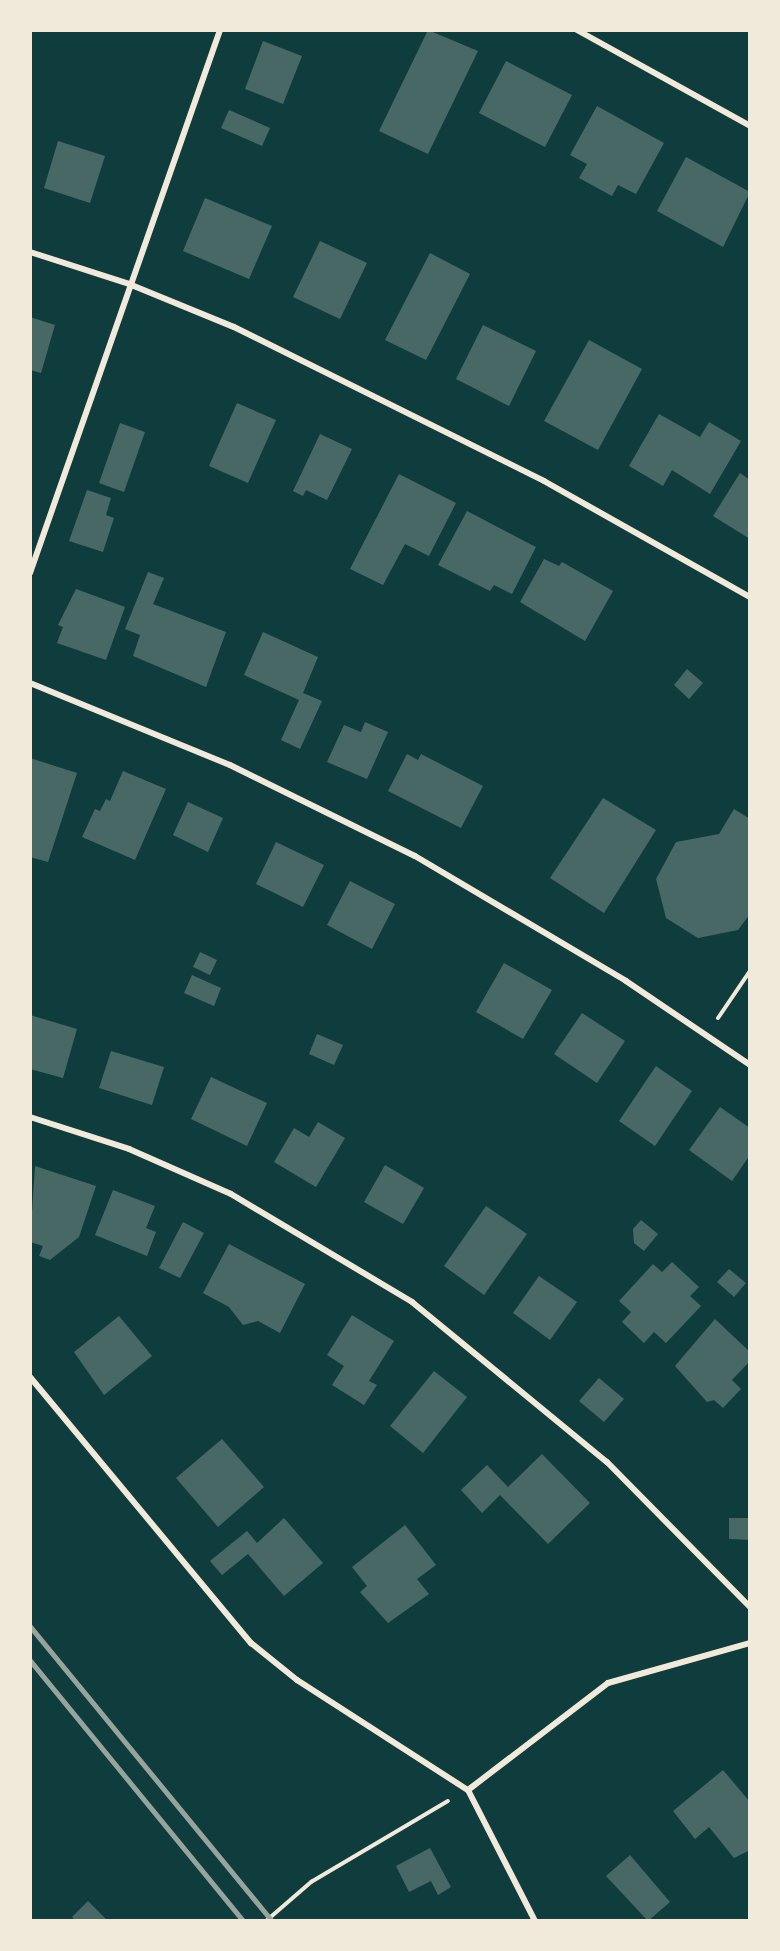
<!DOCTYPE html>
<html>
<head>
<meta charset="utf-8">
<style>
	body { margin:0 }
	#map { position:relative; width:780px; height:1951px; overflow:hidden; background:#0f3d3e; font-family:"Zilla Slab",serif }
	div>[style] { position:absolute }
	.building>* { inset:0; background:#486865 }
	.path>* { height:4px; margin:-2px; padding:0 2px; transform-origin:2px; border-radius:2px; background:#f1e9da }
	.minor>* { height:6px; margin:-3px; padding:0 3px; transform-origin:3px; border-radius:3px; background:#f1e9da }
	.rail>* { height:4.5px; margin:-2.25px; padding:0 2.25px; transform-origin:2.25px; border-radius:2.25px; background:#97a49c }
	span { translate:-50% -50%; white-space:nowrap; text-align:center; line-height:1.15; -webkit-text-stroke:6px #f1e9da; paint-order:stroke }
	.frame { position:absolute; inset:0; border:32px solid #f1e9da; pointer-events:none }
</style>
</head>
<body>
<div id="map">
	<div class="building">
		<i style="clip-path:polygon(428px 30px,478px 51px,428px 154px,379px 131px)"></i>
		<i style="clip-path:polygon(263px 41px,302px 56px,283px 104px,245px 89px)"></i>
		<i style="clip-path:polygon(506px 61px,572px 95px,545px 147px,479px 113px)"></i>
		<i style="clip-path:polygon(597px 106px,664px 143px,636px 194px,618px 185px,612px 196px,579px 178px,587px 164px,570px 155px)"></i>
		<i style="clip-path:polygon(229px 110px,270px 128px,262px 146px,221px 128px)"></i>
		<i style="clip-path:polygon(58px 141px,105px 156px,90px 203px,44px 188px)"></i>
		<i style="clip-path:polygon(686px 157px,750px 192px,723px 247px,657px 211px)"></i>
		<i style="clip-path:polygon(205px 198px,272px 226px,249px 279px,183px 251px)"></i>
		<i style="clip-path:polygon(320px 241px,367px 263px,340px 319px,293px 297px)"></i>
		<i style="clip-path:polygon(430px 253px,470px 274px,426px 360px,385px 340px)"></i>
		<i style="clip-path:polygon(30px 317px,55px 325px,41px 373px,30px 370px)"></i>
		<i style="clip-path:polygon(483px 325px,536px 351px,509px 406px,456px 379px)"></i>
		<i style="clip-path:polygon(589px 340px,642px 369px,598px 450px,544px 421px)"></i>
		<i style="clip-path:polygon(237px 403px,276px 420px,248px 483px,209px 466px)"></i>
		<i style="clip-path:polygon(659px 414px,700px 437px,709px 422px,741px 441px,710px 494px,672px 470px,663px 486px,629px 466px)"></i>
		<i style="clip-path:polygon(120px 423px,145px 432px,124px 492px,99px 483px)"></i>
		<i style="clip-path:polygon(320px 434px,352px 449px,327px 500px,306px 490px,303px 496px,293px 491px)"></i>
		<i style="clip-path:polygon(740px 473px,750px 480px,750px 539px,713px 516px)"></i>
		<i style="clip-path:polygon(399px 474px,456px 503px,429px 556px,405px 544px,383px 585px,350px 569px)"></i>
		<i style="clip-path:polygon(87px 490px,111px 498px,106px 515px,114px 518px,103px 552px,69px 541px)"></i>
		<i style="clip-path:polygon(467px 511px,536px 547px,512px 594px,494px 585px,490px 591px,438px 565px)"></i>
		<i style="clip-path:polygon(544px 559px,559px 566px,562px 562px,613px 591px,585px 641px,520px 602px)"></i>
		<i style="clip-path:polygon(148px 572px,164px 578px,153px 604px,226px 632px,206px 687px,133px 656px,140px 635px,125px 629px)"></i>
		<i style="clip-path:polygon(76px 589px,125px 607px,106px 660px,57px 643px,63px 627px,58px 625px)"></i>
		<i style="clip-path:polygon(263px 632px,318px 657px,303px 693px,322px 701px,300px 749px,281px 740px,299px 700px,244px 675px)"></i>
		<i style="clip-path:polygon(687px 669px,703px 683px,689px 699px,674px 685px)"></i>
		<i style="clip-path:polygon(365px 722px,388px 732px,367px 779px,327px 762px,344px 725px,361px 732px)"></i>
		<i style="clip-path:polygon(407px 754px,418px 760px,421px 754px,483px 786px,461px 828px,388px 791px)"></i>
		<i style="clip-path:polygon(30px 758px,77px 773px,48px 862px,30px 857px)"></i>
		<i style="clip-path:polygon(123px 771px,166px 789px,135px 860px,82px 837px,95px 809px,100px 811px,106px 799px,110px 801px)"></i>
		<i style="clip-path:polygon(603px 798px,656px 830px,604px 913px,550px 878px)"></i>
		<i style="clip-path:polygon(188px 802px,223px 818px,208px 852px,173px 835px)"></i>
		<i style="clip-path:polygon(734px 809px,750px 819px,750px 914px,738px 930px,698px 938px,666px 918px,656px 879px,676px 842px,719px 834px)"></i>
		<i style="clip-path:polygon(276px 842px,324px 865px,303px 907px,256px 884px)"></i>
		<i style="clip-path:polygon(350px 881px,395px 904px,372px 949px,327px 925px)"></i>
		<i style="clip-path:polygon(200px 952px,217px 960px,210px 975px,193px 967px)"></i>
		<i style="clip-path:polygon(504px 963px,552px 990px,523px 1039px,476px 1012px)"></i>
		<i style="clip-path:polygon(192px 975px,221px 988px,214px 1006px,184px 993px)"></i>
		<i style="clip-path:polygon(582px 1013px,625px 1041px,597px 1083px,554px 1054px)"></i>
		<i style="clip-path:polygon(30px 1015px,77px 1029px,63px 1078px,30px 1069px)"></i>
		<i style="clip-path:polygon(317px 1034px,343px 1045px,334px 1065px,309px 1054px)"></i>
		<i style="clip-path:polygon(111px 1051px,164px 1067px,152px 1105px,99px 1088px)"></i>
		<i style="clip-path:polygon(656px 1066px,692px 1091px,655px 1146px,619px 1121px)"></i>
		<i style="clip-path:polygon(211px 1077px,267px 1103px,247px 1146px,191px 1119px)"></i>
		<i style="clip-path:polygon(720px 1107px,750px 1128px,750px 1155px,732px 1181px,689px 1150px)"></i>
		<i style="clip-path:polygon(318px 1122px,345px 1138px,316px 1187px,274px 1162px,294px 1128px,309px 1137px)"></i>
		<i style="clip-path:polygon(385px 1165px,424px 1188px,403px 1224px,364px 1202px)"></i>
		<i style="clip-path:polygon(35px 1166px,96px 1186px,79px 1237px,50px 1260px,39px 1256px,43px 1246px,30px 1242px)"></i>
		<i style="clip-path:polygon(113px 1190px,155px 1206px,146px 1228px,156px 1232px,147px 1256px,95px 1235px)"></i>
		<i style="clip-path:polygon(486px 1206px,527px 1234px,484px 1295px,444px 1266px)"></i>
		<i style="clip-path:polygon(641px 1220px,658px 1234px,644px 1251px,634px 1243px,633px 1229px)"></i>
		<i style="clip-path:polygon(183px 1222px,204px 1233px,180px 1278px,159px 1268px)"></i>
		<i style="clip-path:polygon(229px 1244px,305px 1284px,280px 1333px,258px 1321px,243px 1325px,229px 1307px,203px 1293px)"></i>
		<i style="clip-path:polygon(672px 1262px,699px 1287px,690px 1296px,701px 1306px,666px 1343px,654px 1332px,644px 1343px,622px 1322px,631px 1312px,619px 1301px,653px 1264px,662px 1272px)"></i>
		<i style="clip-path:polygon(729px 1269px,746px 1283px,734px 1297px,717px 1282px)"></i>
		<i style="clip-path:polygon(539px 1276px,577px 1302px,550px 1340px,513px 1313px)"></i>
		<i style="clip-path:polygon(352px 1315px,394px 1341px,369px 1381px,377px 1385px,364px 1405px,332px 1385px,344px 1366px,327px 1355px)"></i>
		<i style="clip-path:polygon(119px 1316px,152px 1356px,104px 1395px,74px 1352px)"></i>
		<i style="clip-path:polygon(715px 1319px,750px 1352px,750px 1361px,732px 1380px,741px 1389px,723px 1408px,714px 1400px,707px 1402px,675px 1366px)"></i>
		<i style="clip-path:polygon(434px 1371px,467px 1397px,423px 1453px,390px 1426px)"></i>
		<i style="clip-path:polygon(599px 1378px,624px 1399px,604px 1422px,579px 1401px)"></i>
		<i style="clip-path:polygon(222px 1439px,264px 1487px,218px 1527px,176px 1478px)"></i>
		<i style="clip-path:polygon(542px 1454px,590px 1503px,548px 1544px,500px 1495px,482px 1513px,461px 1490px,487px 1465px,508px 1487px)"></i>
		<i style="clip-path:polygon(284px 1518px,323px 1563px,284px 1596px,248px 1554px,222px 1575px,210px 1561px,247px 1531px,257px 1543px)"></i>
		<i style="clip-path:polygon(729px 1518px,750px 1518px,750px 1540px,729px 1539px)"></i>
		<i style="clip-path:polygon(405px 1525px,436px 1565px,417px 1579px,429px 1594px,388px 1623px,360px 1592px,367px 1586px,352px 1567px)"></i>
		<i style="clip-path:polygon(723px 1770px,750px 1802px,750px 1850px,734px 1858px,709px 1827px,695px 1839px,673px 1811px)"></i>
		<i style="clip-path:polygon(430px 1848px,451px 1887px,438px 1895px,431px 1881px,409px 1892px,396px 1866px)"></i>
		<i style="clip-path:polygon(630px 1855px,670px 1902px,648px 1921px,606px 1876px)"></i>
		<i style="clip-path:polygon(88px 1901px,108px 1921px,75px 1921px,72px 1917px)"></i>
	</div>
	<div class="path">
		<i style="left:718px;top:1018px;width:57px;rotate:-55.8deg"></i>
		<i style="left:266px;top:1921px;width:60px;rotate:-40.9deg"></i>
		<i style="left:311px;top:1882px;width:159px;rotate:-30.6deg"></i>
	</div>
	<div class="minor">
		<i style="left:577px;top:30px;width:198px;rotate:29deg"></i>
		<i style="left:30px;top:252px;width:104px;rotate:17.9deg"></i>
		<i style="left:129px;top:284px;width:113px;rotate:22.3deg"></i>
		<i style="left:234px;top:327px;width:346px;rotate:26.4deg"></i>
		<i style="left:544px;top:481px;width:236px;rotate:29.4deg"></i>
		<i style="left:30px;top:573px;width:575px;rotate:-70.71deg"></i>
		<i style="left:30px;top:683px;width:216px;rotate:22.3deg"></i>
		<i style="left:230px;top:765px;width:206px;rotate:26.2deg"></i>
		<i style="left:415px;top:856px;width:245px;rotate:30.6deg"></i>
		<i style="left:626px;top:981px;width:150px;rotate:34.1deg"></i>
		<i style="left:30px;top:1117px;width:104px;rotate:17.9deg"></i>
		<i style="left:129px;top:1149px;width:111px;rotate:23.8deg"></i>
		<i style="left:231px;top:1194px;width:211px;rotate:30.8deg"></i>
		<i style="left:412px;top:1302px;width:252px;rotate:39.4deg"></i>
		<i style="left:607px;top:1462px;width:204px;rotate:45.4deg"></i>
		<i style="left:30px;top:1377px;width:346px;rotate:50.3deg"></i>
		<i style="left:251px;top:1643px;width:59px;rotate:38.8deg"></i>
		<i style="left:297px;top:1680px;width:203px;rotate:32.8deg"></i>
		<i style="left:468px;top:1790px;width:147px;rotate:62.9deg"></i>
		<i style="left:468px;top:1790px;width:176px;rotate:-37.4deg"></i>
		<i style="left:608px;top:1683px;width:148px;rotate:-15.7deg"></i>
	</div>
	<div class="rail">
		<i style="left:30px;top:1626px;width:382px;rotate:50.6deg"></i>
		<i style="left:30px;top:1660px;width:338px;rotate:50.7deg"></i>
	</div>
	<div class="frame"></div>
</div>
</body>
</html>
